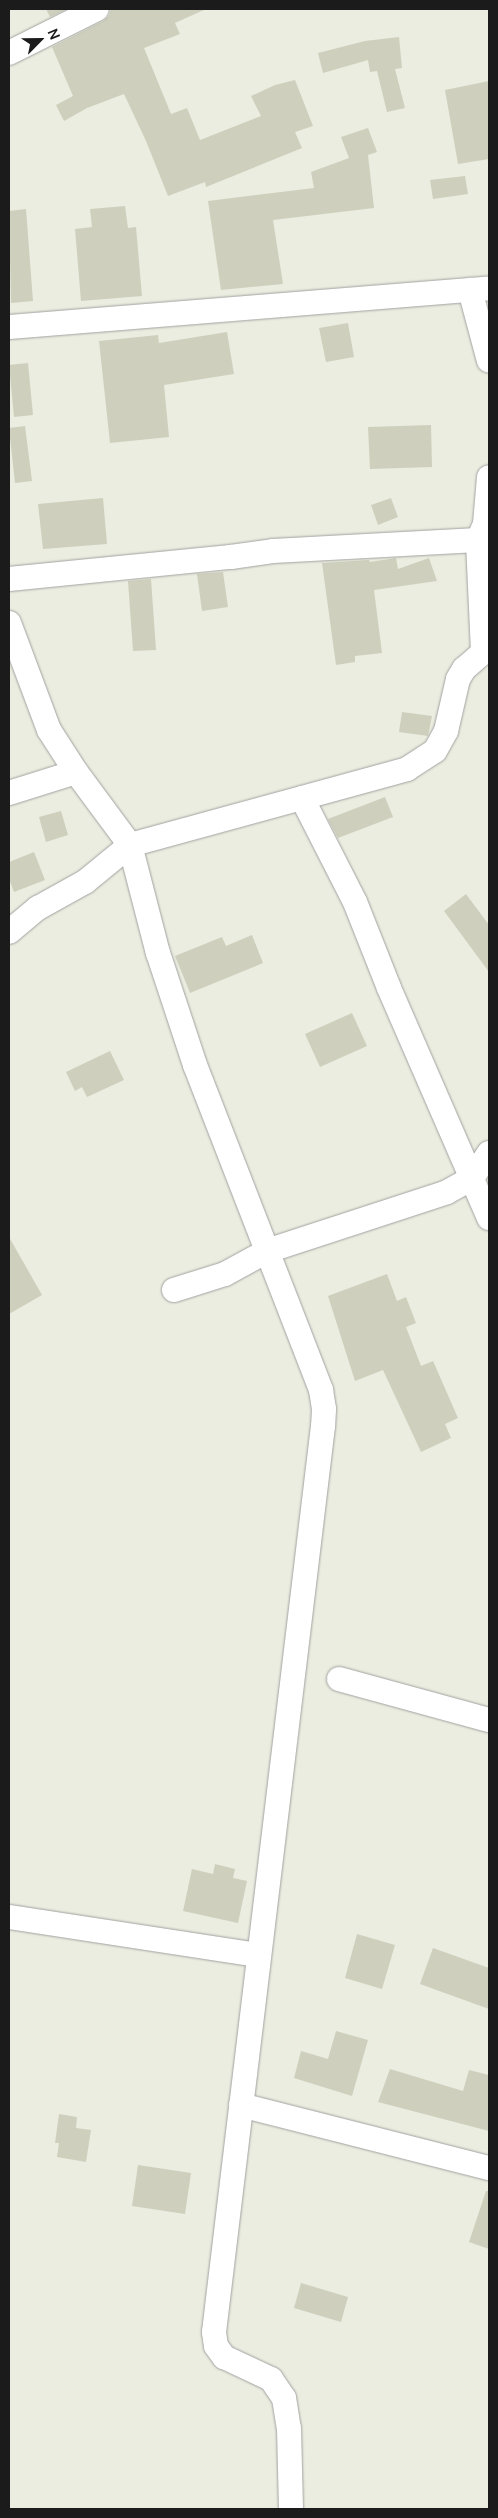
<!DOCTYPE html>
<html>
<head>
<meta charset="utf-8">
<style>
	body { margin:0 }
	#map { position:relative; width:498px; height:2518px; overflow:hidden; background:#eaeddf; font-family:Manrope,sans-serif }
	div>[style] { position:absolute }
	.building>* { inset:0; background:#cfcfbd }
	.roads { filter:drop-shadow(0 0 1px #a2a2a2) drop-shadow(0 0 1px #a2a2a2) }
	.minor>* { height:24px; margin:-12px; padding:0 12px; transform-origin:12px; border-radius:12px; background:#fff }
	span { translate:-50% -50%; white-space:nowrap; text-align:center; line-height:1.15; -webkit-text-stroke:4px #fff; paint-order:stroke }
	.frame { position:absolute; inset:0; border:10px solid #1b1b1b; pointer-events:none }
	.north { position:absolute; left:15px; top:15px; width:50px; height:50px; -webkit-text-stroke:4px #fff; paint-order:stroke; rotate:67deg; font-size:14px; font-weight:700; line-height:20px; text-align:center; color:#1b1b1b }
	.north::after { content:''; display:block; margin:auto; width:18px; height:22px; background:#1b1b1b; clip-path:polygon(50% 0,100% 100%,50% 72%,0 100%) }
</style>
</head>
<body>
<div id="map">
	<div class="building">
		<i style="clip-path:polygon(46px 9px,67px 9px,50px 17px)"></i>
		<i style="clip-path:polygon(111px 9px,206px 9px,175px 23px,180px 34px,144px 48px,171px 114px,187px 108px,200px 140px,261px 116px,251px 96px,275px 85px,295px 80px,313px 126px,295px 132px,302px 148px,206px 187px,205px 182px,168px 196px,146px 141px,124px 94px,87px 108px,64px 121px,56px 105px,73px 96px,52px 47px,103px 21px,109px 16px)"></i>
		<i style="clip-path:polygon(399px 37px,402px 68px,395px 69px,405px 108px,387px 112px,377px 71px,370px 72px,368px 60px,323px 73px,318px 53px,365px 41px)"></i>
		<i style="clip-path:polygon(489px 81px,489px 159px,458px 164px,445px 90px)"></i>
		<i style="clip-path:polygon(368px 128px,377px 152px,368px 155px,374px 208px,273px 220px,283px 284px,221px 290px,208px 201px,314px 188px,311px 172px,349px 158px,341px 137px)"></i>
		<i style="clip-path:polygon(465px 176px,468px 194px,433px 199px,430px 180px)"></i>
		<i style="clip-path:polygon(125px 206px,128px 228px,136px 227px,142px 296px,81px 301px,75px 229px,92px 227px,90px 209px)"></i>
		<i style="clip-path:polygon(26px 209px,33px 301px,11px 303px,9px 211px)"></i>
		<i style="clip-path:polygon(348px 323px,354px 357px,326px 362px,319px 328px)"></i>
		<i style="clip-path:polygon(227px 332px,234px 374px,164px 385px,169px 437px,110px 443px,99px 341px,158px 335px,159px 343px)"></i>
		<i style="clip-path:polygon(28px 363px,33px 415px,14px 417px,9px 365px)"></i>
		<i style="clip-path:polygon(431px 425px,432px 467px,370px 469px,368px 427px)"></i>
		<i style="clip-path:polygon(25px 426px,32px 481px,15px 483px,9px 428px)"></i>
		<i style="clip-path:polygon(103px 498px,107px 544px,43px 549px,38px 504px)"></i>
		<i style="clip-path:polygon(391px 498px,398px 517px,378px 525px,371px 505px)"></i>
		<i style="clip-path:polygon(396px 558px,398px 569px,429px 558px,437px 581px,374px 590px,382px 653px,355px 656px,355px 662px,336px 665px,322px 563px,369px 560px,370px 562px)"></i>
		<i style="clip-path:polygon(223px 572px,228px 607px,202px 611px,197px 574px)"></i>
		<i style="clip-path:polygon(151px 579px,156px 650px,133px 651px,128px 581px)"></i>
		<i style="clip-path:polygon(402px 712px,432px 716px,428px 736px,399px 732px)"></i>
		<i style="clip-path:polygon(385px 797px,393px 817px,338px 838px,328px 819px)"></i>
		<i style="clip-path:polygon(61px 811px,68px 835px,46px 842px,39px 817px)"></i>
		<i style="clip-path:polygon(34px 852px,45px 880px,14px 892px,9px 879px,9px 862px)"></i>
		<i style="clip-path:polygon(466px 894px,489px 925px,489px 972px,444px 911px)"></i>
		<i style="clip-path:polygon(252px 935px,263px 963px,190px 993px,175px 956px,222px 937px,226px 946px)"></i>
		<i style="clip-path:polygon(352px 1013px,367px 1046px,320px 1067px,305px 1034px)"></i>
		<i style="clip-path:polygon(110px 1051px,124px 1080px,87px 1097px,82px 1087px,75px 1091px,66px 1072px)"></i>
		<i style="clip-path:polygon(9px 1237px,42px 1295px,9px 1314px)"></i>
		<i style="clip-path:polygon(387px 1274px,397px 1301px,406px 1297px,416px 1323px,406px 1327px,421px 1366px,433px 1361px,458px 1418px,445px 1424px,451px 1438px,421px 1452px,383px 1370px,355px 1381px,328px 1296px)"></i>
		<i style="clip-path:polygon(215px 1864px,235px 1869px,233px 1878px,247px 1881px,238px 1923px,183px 1911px,192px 1869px,213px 1874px)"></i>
		<i style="clip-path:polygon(357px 1934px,395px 1945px,382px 1989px,345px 1978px)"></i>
		<i style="clip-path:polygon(433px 1948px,489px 1968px,489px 2009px,420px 1984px)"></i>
		<i style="clip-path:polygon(336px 2031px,368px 2040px,352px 2096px,294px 2078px,301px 2051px,328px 2059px)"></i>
		<i style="clip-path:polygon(390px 2069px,463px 2091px,469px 2070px,489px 2075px,489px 2131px,378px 2102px)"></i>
		<i style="clip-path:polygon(59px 2114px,77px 2117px,76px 2128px,91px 2130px,86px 2162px,57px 2157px,59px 2143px,55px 2143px)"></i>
		<i style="clip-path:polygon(138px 2165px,191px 2173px,185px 2214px,132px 2206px)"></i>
		<i style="clip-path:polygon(486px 2191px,489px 2191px,489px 2249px,469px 2242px)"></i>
		<i style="clip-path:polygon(301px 2283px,348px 2297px,341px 2322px,294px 2308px)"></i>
	</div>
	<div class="roads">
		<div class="minor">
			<i style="left:9px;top:53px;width:98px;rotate:-26.6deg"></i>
			<i style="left:470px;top:290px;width:73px;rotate:75deg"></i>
			<i style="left:9px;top:327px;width:482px;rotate:-4.6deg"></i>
			<i style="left:9px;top:579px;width:223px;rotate:-5.7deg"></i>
			<i style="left:231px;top:557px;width:42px;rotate:-8.1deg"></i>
			<i style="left:273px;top:551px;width:205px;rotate:-3.1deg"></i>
			<i style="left:9px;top:623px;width:114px;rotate:69.5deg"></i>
			<i style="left:49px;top:730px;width:50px;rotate:57.3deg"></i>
			<i style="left:76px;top:772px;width:91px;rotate:53.5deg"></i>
			<i style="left:130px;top:845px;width:112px;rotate:75.5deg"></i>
			<i style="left:158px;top:953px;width:118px;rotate:71.7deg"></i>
			<i style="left:195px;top:1065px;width:349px;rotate:68.8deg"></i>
			<i style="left:321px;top:1390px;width:19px;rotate:81deg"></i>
			<i style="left:324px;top:1409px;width:17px;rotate:93deg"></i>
			<i style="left:323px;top:1426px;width:913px;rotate:96.86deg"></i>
			<i style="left:214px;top:2332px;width:14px;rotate:82deg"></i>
			<i style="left:216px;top:2346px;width:14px;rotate:54deg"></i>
			<i style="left:224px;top:2357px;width:52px;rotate:25.1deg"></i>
			<i style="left:271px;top:2379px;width:23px;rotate:56deg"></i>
			<i style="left:284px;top:2398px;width:30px;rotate:81deg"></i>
			<i style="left:289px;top:2428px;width:81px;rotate:88.6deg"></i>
			<i style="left:483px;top:652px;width:112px;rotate:-92.6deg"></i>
			<i style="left:478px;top:540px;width:17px;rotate:-66deg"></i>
			<i style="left:485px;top:524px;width:47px;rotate:-85.1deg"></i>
			<i style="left:9px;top:793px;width:70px;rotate:-17.4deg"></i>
			<i style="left:302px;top:798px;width:117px;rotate:63deg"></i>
			<i style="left:355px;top:902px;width:92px;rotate:68.4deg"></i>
			<i style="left:389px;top:988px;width:251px;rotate:66.5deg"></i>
			<i style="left:9px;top:932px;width:38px;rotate:-40deg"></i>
			<i style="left:38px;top:908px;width:54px;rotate:-29deg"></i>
			<i style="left:85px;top:882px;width:58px;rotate:-39.4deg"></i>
			<i style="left:130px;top:845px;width:287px;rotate:-15.3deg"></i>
			<i style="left:407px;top:769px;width:33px;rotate:-33deg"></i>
			<i style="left:435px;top:751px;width:23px;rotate:-61deg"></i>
			<i style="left:446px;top:731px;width:53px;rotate:-77deg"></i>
			<i style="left:458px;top:679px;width:12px;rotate:-59deg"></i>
			<i style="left:464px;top:669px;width:33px;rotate:-41deg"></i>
			<i style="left:174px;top:1290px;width:53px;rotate:-17.4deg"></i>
			<i style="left:225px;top:1274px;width:48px;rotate:-28.7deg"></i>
			<i style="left:267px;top:1251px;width:189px;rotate:-18.1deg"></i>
			<i style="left:447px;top:1192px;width:29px;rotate:-29deg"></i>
			<i style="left:472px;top:1178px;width:30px;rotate:-56deg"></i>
			<i style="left:339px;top:1679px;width:156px;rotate:15.3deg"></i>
			<i style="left:9px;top:1917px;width:252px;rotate:8.7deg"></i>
			<i style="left:241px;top:2105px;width:256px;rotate:14.3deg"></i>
		</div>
	</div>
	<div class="frame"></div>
	<div class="north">N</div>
</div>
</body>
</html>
